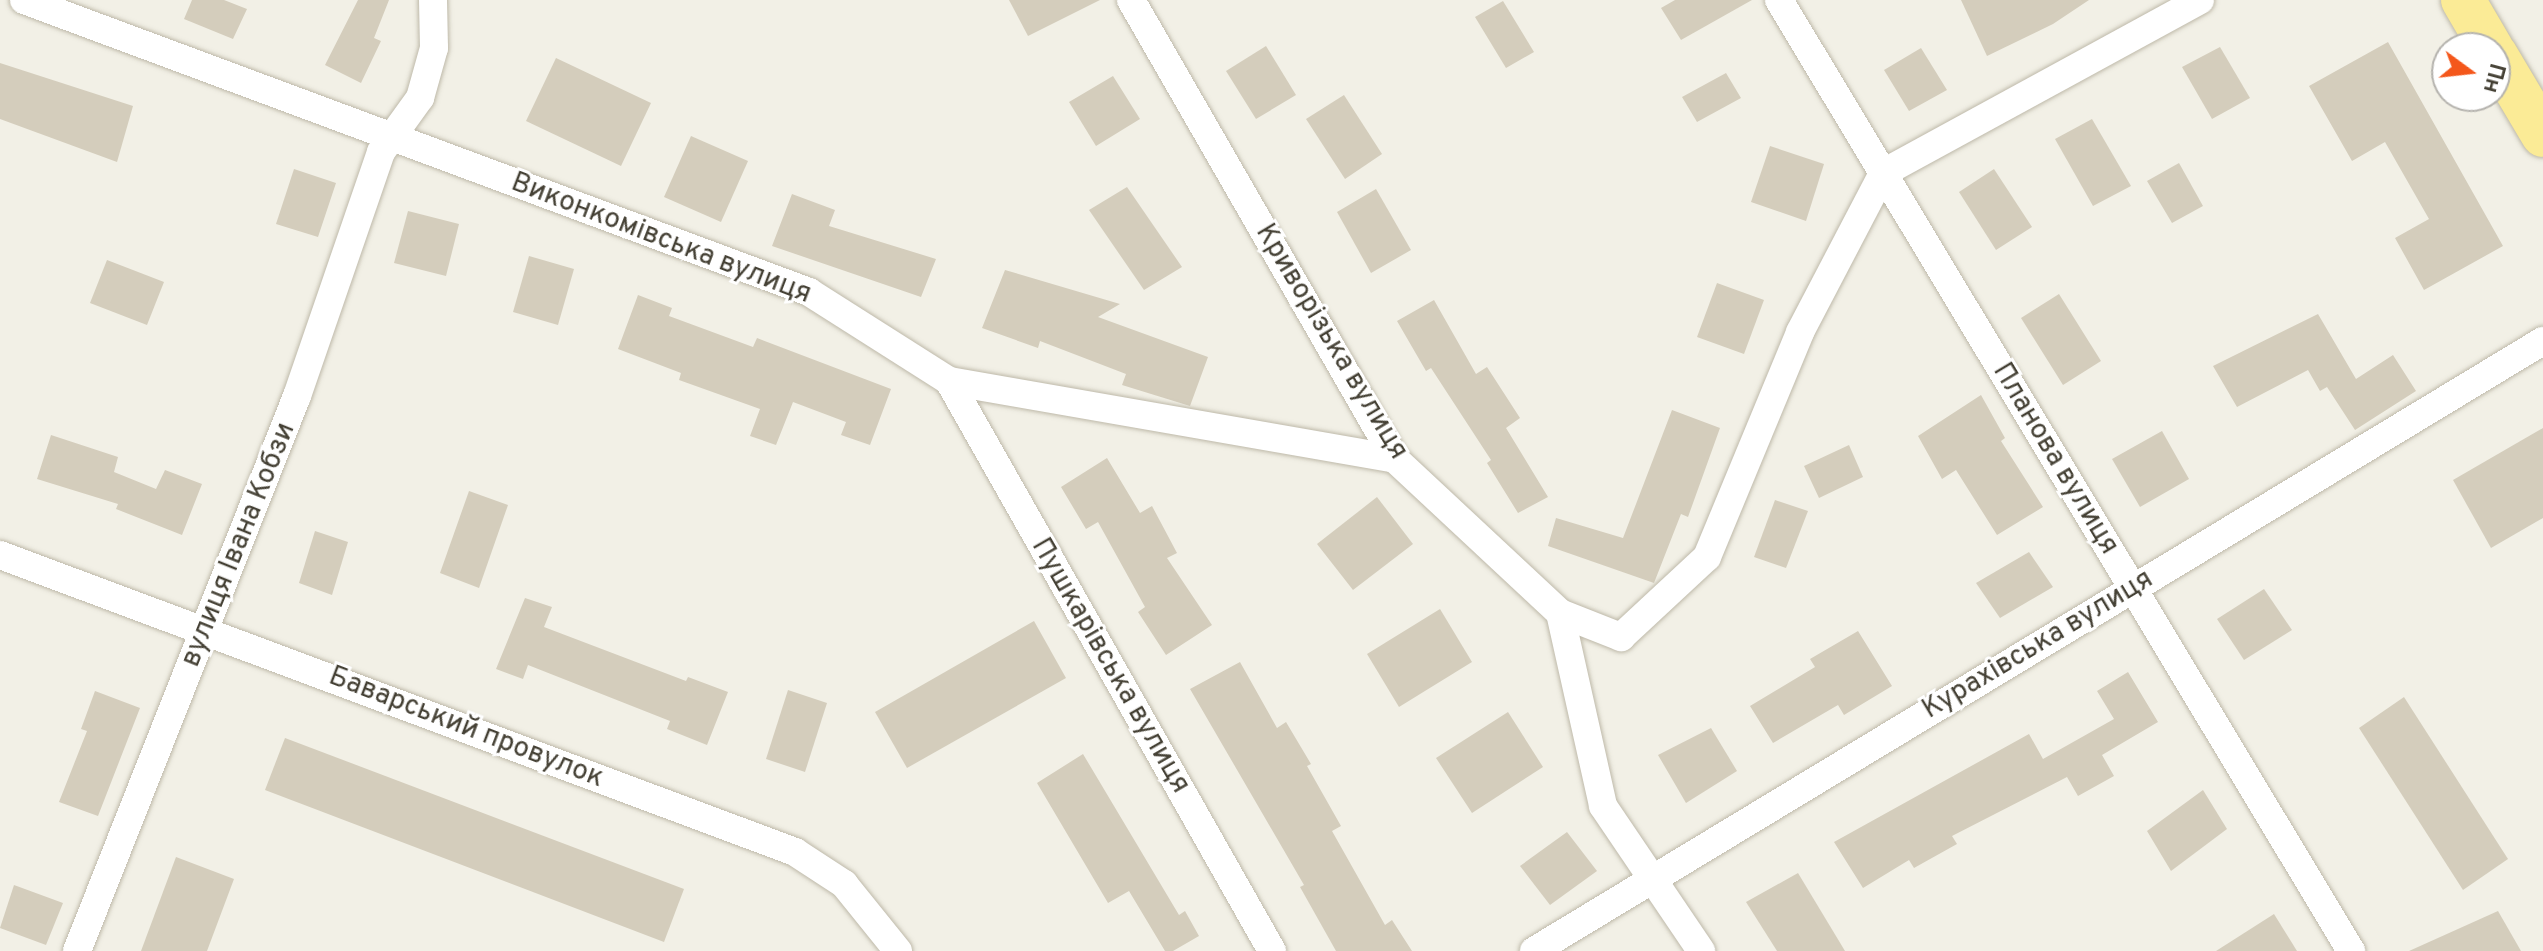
<!DOCTYPE html>
<html>
<head>
<meta charset="utf-8">
<style>
	body { margin:0 }
	#map { position:relative; width:2543px; height:951px; overflow:hidden; background:#f2f0e6; font-family:Overpass,sans-serif }
	div>[style] { position:absolute }
	.building>* { inset:0; background:#d4cdbc }
	.roads { filter:drop-shadow(0 0 2px #beb9a9) drop-shadow(0 0 2px #beb9a9) }
	.minor>* { height:28px; margin:-14px; padding:0 14px; transform-origin:14px; border-radius:14px; background:#fff }
	.primary>* { height:44px; margin:-22px; padding:0 22px; transform-origin:22px; border-radius:22px; background:#fbeb96 }
	span { translate:-50% -50%; white-space:nowrap; text-align:center; line-height:1.15; -webkit-text-stroke:6px #fff; paint-order:stroke }
	.street-label { font-size:28px; color:#454135 }
	.north { position:absolute; left:2431px; top:32px; width:80px; height:80px; box-sizing:border-box; background:#fff; border:2px solid #b5b3ae; border-radius:50%; rotate:105deg; font-size:22px; font-weight:700; line-height:32px; text-align:center; color:#454135 }
	.north::after { content:''; display:block; margin:auto; width:28px; height:36px; background:#f4571b; clip-path:polygon(50% 0,100% 100%,50% 72%,0 100%) }
</style>
</head>
<body>
<div id="map">
	<div class="building">
		<i style="clip-path:polygon(192px 0,224px 0,247px 9px,233px 39px,184px 19px)"></i>
		<i style="clip-path:polygon(358px 0,389px 0,374px 38px,381px 41px,361px 83px,325px 65px)"></i>
		<i style="clip-path:polygon(1009px 0,1100px 0,1028px 36px)"></i>
		<i style="clip-path:polygon(1675px 0,1752px 0,1681px 40px,1661px 8px)"></i>
		<i style="clip-path:polygon(1961px 0,2089px 0,2053px 24px,1987px 56px)"></i>
		<i style="clip-path:polygon(1503px 1px,1534px 52px,1506px 68px,1475px 17px)"></i>
		<i style="clip-path:polygon(2388px 42px,2503px 246px,2424px 290px,2395px 238px,2429px 219px,2385px 142px,2352px 161px,2309px 86px)"></i>
		<i style="clip-path:polygon(1266px 46px,1296px 95px,1256px 119px,1226px 71px)"></i>
		<i style="clip-path:polygon(2220px 47px,2250px 98px,2212px 119px,2182px 67px)"></i>
		<i style="clip-path:polygon(1921px 48px,1947px 90px,1909px 111px,1884px 70px)"></i>
		<i style="clip-path:polygon(556px 58px,651px 103px,621px 166px,526px 121px)"></i>
		<i style="clip-path:polygon(0 63px,133px 106px,117px 162px,0 119px)"></i>
		<i style="clip-path:polygon(1726px 73px,1741px 98px,1697px 122px,1682px 97px)"></i>
		<i style="clip-path:polygon(1113px 76px,1140px 119px,1096px 146px,1069px 102px)"></i>
		<i style="clip-path:polygon(1344px 95px,1382px 154px,1345px 179px,1306px 119px)"></i>
		<i style="clip-path:polygon(2092px 119px,2131px 186px,2093px 206px,2055px 139px)"></i>
		<i style="clip-path:polygon(691px 136px,748px 161px,721px 222px,664px 197px)"></i>
		<i style="clip-path:polygon(1770px 146px,1824px 164px,1806px 221px,1751px 202px)"></i>
		<i style="clip-path:polygon(2179px 163px,2203px 206px,2172px 223px,2147px 181px)"></i>
		<i style="clip-path:polygon(294px 169px,336px 183px,318px 237px,276px 224px)"></i>
		<i style="clip-path:polygon(1994px 169px,2032px 227px,1996px 250px,1959px 192px)"></i>
		<i style="clip-path:polygon(1127px 187px,1182px 267px,1144px 290px,1089px 210px)"></i>
		<i style="clip-path:polygon(1376px 189px,1411px 250px,1371px 273px,1337px 212px)"></i>
		<i style="clip-path:polygon(792px 194px,835px 210px,829px 226px,936px 259px,921px 297px,772px 246px)"></i>
		<i style="clip-path:polygon(408px 211px,459px 224px,446px 276px,394px 263px)"></i>
		<i style="clip-path:polygon(529px 256px,574px 269px,558px 325px,513px 312px)"></i>
		<i style="clip-path:polygon(107px 260px,164px 282px,147px 325px,90px 303px)"></i>
		<i style="clip-path:polygon(1005px 270px,1120px 304px,1098px 317px,1208px 357px,1190px 406px,1122px 385px,1126px 374px,1040px 341px,1038px 348px,982px 328px)"></i>
		<i style="clip-path:polygon(1717px 283px,1764px 300px,1744px 354px,1697px 337px)"></i>
		<i style="clip-path:polygon(2059px 294px,2101px 361px,2063px 385px,2021px 318px)"></i>
		<i style="clip-path:polygon(638px 295px,672px 308px,669px 316px,753px 347px,757px 338px,891px 389px,870px 445px,841px 435px,846px 422px,793px 402px,776px 445px,750px 436px,760px 409px,679px 380px,681px 373px,618px 349px)"></i>
		<i style="clip-path:polygon(1434px 300px,1476px 374px,1487px 367px,1520px 418px,1506px 428px,1548px 497px,1518px 513px,1487px 463px,1491px 460px,1431px 368px,1426px 371px,1397px 321px)"></i>
		<i style="clip-path:polygon(2318px 314px,2356px 379px,2393px 355px,2416px 391px,2355px 430px,2327px 387px,2320px 391px,2308px 370px,2237px 407px,2213px 366px)"></i>
		<i style="clip-path:polygon(1981px 395px,2005px 438px,2001px 441px,2043px 507px,1997px 535px,1956px 470px,1942px 479px,1918px 436px)"></i>
		<i style="clip-path:polygon(1672px 410px,1720px 428px,1688px 517px,1681px 514px,1654px 583px,1548px 546px,1556px 518px,1623px 538px)"></i>
		<i style="clip-path:polygon(2543px 428px,2543px 518px,2491px 548px,2453px 480px)"></i>
		<i style="clip-path:polygon(2162px 431px,2189px 479px,2140px 507px,2112px 459px)"></i>
		<i style="clip-path:polygon(51px 435px,118px 457px,114px 472px,156px 489px,165px 470px,202px 484px,182px 535px,116px 509px,118px 504px,37px 479px)"></i>
		<i style="clip-path:polygon(1849px 445px,1863px 477px,1819px 498px,1804px 466px)"></i>
		<i style="clip-path:polygon(1107px 458px,1140px 513px,1152px 506px,1177px 553px,1167px 558px,1212px 625px,1166px 655px,1138px 612px,1145px 607px,1098px 522px,1086px 529px,1061px 487px)"></i>
		<i style="clip-path:polygon(469px 491px,508px 505px,479px 588px,440px 573px)"></i>
		<i style="clip-path:polygon(1377px 497px,1413px 544px,1353px 590px,1317px 544px)"></i>
		<i style="clip-path:polygon(1775px 500px,1808px 511px,1786px 568px,1754px 557px)"></i>
		<i style="clip-path:polygon(315px 531px,348px 542px,332px 595px,299px 583px)"></i>
		<i style="clip-path:polygon(2029px 552px,2053px 587px,2000px 618px,1976px 583px)"></i>
		<i style="clip-path:polygon(2264px 589px,2292px 630px,2244px 660px,2217px 619px)"></i>
		<i style="clip-path:polygon(525px 598px,552px 607px,544px 627px,686px 681px,688px 677px,728px 692px,707px 745px,667px 729px,670px 721px,528px 665px,523px 679px,496px 669px)"></i>
		<i style="clip-path:polygon(1440px 609px,1472px 662px,1399px 707px,1367px 654px)"></i>
		<i style="clip-path:polygon(1034px 621px,1066px 678px,907px 768px,875px 712px)"></i>
		<i style="clip-path:polygon(1858px 631px,1892px 686px,1844px 715px,1838px 705px,1773px 743px,1750px 706px,1815px 667px,1810px 659px)"></i>
		<i style="clip-path:polygon(1240px 662px,1277px 728px,1286px 722px,1311px 764px,1307px 766px,1341px 826px,1332px 831px,1385px 925px,1392px 920px,1412px 951px,1336px 951px,1300px 887px,1304px 885px,1190px 689px)"></i>
		<i style="clip-path:polygon(2128px 672px,2158px 722px,2102px 755px,2114px 776px,2078px 796px,2067px 777px,1952px 836px,1957px 844px,1914px 868px,1909px 860px,1863px 888px,1834px 842px,2029px 734px,2043px 759px,2114px 719px,2097px 691px)"></i>
		<i style="clip-path:polygon(788px 690px,827px 703px,805px 772px,766px 759px)"></i>
		<i style="clip-path:polygon(95px 691px,140px 708px,98px 816px,59px 802px,87px 731px,81px 729px)"></i>
		<i style="clip-path:polygon(2404px 697px,2508px 859px,2463px 890px,2359px 728px)"></i>
		<i style="clip-path:polygon(1508px 712px,1543px 767px,1472px 813px,1436px 758px)"></i>
		<i style="clip-path:polygon(1711px 728px,1737px 771px,1686px 803px,1658px 755px)"></i>
		<i style="clip-path:polygon(285px 738px,684px 889px,664px 942px,265px 790px)"></i>
		<i style="clip-path:polygon(1083px 754px,1179px 915px,1185px 911px,1199px 936px,1173px 951px,1165px 951px,1129px 891px,1108px 903px,1037px 783px)"></i>
		<i style="clip-path:polygon(2203px 790px,2227px 829px,2171px 871px,2147px 831px)"></i>
		<i style="clip-path:polygon(1567px 832px,1597px 871px,1550px 905px,1520px 866px)"></i>
		<i style="clip-path:polygon(176px 857px,234px 879px,207px 951px,141px 951px)"></i>
		<i style="clip-path:polygon(1798px 873px,1845px 951px,1777px 951px,1746px 902px)"></i>
		<i style="clip-path:polygon(14px 885px,63px 903px,46px 945px,0 928px)"></i>
		<i style="clip-path:polygon(2498px 911px,2521px 951px,2409px 951px)"></i>
		<i style="clip-path:polygon(2274px 914px,2297px 951px,2216px 951px)"></i>
	</div>
	<div class="roads">
		<div class="minor">
			<i style="left:24px;top:0;width:838px;rotate:20.4deg"></i>
			<i style="left:809px;top:292px;width:166px;rotate:32.4deg"></i>
			<i style="left:949px;top:381px;width:453px;rotate:9.9deg"></i>
			<i style="left:1131px;top:0;width:530px;rotate:60.09deg"></i>
			<i style="left:1395px;top:459px;width:226px;rotate:43deg"></i>
			<i style="left:1560px;top:613px;width:198px;rotate:77.4deg"></i>
			<i style="left:1603px;top:806px;width:175px;rotate:55.9deg"></i>
			<i style="left:1779px;top:0;width:1110px;rotate:58.97deg"></i>
			<i style="left:949px;top:381px;width:655px;rotate:60.46deg"></i>
			<i style="left:0;top:555px;width:849px;rotate:20.48deg"></i>
			<i style="left:795px;top:852px;width:59px;rotate:33.1deg"></i>
			<i style="left:844px;top:884px;width:86px;rotate:51.1deg"></i>
			<i style="left:1560px;top:613px;width:66px;rotate:21.5deg"></i>
			<i style="left:1621px;top:637px;width:117px;rotate:-42.9deg"></i>
			<i style="left:1707px;top:557px;width:243px;rotate:-67.5deg"></i>
			<i style="left:1800px;top:332px;width:179px;rotate:-62.4deg"></i>
			<i style="left:1883px;top:173px;width:361px;rotate:-28.6deg"></i>
			<i style="left:77px;top:951px;width:597px;rotate:-68.38deg"></i>
			<i style="left:297px;top:396px;width:258px;rotate:-71deg"></i>
			<i style="left:381px;top:152px;width:67px;rotate:-54.2deg"></i>
			<i style="left:420px;top:98px;width:52px;rotate:-74.4deg"></i>
			<i style="left:434px;top:48px;width:48px;rotate:-91.2deg"></i>
			<i style="left:1534px;top:951px;width:1179px;rotate:-31.16deg"></i>
		</div>
		<div class="primary">
			<i style="left:2463px;top:0;width:56px;rotate:59.7deg"></i>
			<i style="left:2495px;top:54px;width:94px;rotate:59.3deg"></i>
		</div>
	</div>
	<div class="street-label">
		<span style="left:661px;top:239px;rotate:21deg">Виконкомівська вулиця</span>
		<span style="left:1331px;top:342px;rotate:59deg">Криворізька вулиця</span>
		<span style="left:2055px;top:459px;rotate:59deg">Планова вулиця</span>
		<span style="left:239px;top:545px;rotate:-68deg">вулиця Івана Кобзи</span>
		<span style="left:2038px;top:645px;rotate:-31deg">Курахівська вулиця</span>
		<span style="left:1110px;top:666px;rotate:60deg">Пушкарівська вулиця</span>
		<span style="left:466px;top:728px;rotate:21deg">Баварський провулок</span>
	</div>
	<div class="north">Пн</div>
</div>
</body>
</html>
